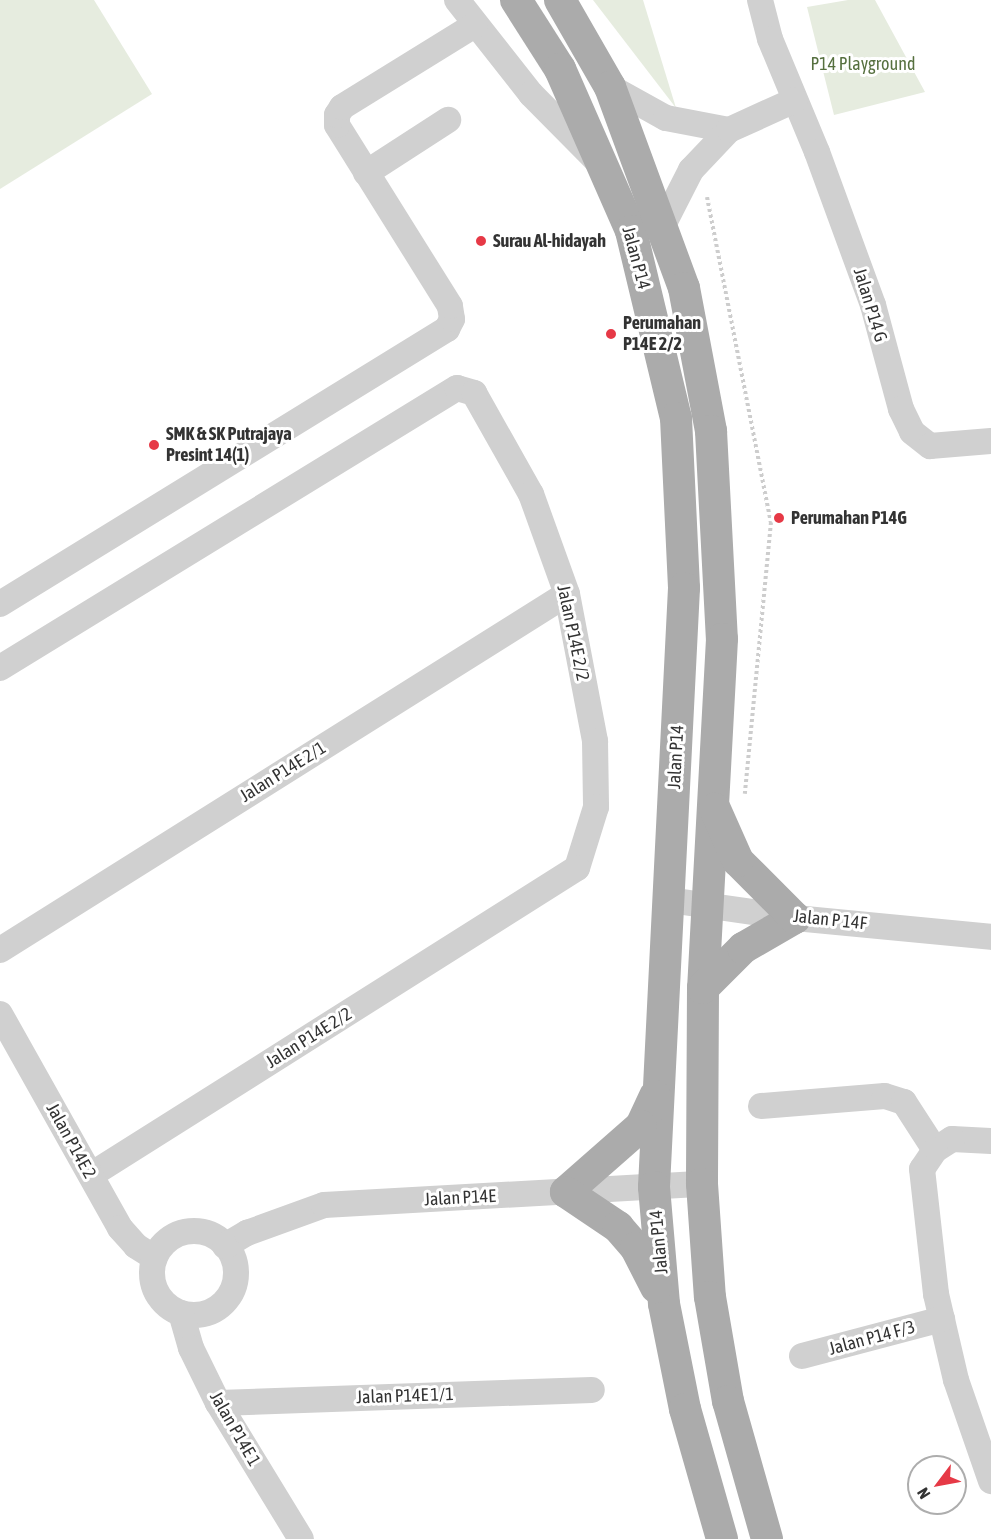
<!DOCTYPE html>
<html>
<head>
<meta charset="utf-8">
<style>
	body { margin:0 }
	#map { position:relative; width:991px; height:1539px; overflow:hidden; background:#fff; font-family:"Asap Condensed",sans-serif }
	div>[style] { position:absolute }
	.green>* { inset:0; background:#e6ecdf }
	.path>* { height:4px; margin-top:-2px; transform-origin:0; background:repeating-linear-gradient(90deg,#cdcdcd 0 3px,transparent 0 6px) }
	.minor>* { height:26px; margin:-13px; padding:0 13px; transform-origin:13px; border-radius:13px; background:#d0d0d0 }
	.minor>.ring { margin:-13px; padding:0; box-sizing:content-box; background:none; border:26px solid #d0d0d0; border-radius:50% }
	.major>* { height:32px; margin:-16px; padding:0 16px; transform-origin:16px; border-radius:16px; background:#ababab }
	.dots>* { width:16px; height:16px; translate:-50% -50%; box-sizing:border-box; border:3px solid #fff; border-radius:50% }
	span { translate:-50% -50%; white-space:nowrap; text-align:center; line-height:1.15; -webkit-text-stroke:6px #fff; paint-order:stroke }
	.park-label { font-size:18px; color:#56703f }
	.poi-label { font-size:18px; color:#333; font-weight:700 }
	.left { translate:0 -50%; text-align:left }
	.street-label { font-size:18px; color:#333 }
	.north { position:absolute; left:907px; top:1455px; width:60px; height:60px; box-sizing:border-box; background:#fff; border:2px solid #adadad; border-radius:50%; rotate:238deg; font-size:16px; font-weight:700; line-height:24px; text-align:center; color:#333 }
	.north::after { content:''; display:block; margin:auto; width:21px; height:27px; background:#e63946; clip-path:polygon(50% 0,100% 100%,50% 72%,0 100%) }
</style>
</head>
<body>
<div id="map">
	<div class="green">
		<i style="clip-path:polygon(0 0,94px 0,152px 94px,0 189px)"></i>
		<i style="clip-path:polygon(593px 0,643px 0,676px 108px)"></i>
		<i style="clip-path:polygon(848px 0,875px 0,925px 92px,834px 115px,807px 7px)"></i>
	</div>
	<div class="path">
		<i style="left:707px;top:197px;width:331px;rotate:78.9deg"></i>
		<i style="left:771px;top:522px;width:273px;rotate:95.5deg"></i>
	</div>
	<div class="minor">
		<i style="left:457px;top:0;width:120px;rotate:51.8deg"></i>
		<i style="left:531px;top:94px;width:93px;rotate:45.4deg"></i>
		<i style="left:760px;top:0;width:40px;rotate:75.6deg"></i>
		<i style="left:770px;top:39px;width:122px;rotate:67.4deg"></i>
		<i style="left:817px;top:152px;width:163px;rotate:69.9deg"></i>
		<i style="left:873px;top:305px;width:108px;rotate:74.9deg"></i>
		<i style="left:901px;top:409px;width:25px;rotate:64deg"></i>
		<i style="left:912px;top:432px;width:23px;rotate:38deg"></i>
		<i style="left:930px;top:446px;width:61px;rotate:-4.7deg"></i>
		<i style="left:610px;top:87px;width:64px;rotate:29deg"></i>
		<i style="left:666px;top:118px;width:64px;rotate:10.8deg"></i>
		<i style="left:366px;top:173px;width:98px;rotate:-32.9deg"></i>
		<i style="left:662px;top:227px;width:64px;rotate:-63deg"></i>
		<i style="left:691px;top:170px;width:55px;rotate:-46.5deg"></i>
		<i style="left:729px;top:130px;width:72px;rotate:-24.4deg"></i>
		<i style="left:0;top:604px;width:525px;rotate:-31.6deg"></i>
		<i style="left:447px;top:329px;width:11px;rotate:-63deg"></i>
		<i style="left:452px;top:319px;width:13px;rotate:-99deg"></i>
		<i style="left:450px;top:306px;width:213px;rotate:-122deg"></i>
		<i style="left:337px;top:125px;width:10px;rotate:-90deg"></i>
		<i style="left:337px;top:115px;width:9px;rotate:-58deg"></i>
		<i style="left:342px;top:107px;width:156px;rotate:-31.7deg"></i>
		<i style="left:0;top:668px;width:536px;rotate:-31.5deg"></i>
		<i style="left:457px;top:388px;width:18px;rotate:16deg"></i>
		<i style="left:474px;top:393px;width:116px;rotate:60.6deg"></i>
		<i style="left:531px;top:494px;width:106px;rotate:70.2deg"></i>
		<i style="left:567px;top:594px;width:150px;rotate:79.2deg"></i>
		<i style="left:595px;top:741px;width:66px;rotate:89.1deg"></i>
		<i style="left:596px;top:807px;width:64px;rotate:107.3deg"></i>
		<i style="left:577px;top:868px;width:575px;rotate:147.72deg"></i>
		<i style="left:669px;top:900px;width:127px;rotate:8.1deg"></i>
		<i style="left:795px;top:918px;width:197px;rotate:5.5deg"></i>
		<i style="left:0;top:950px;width:669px;rotate:-32.12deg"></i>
		<i style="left:0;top:1014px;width:245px;rotate:60.7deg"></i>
		<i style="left:120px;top:1228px;width:24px;rotate:48deg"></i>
		<i style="left:136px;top:1246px;width:22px;rotate:32deg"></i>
		<i style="left:761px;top:1106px;width:124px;rotate:-4.6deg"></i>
		<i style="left:885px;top:1096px;width:20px;rotate:18deg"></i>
		<i style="left:904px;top:1102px;width:57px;rotate:57.1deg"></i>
		<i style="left:991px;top:1141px;width:39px;rotate:-177deg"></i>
		<i style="left:952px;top:1139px;width:20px;rotate:147deg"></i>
		<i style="left:935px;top:1150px;width:23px;rotate:124deg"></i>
		<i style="left:922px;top:1169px;width:126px;rotate:83.6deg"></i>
		<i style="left:936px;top:1294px;width:88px;rotate:76.9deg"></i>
		<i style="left:956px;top:1380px;width:107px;rotate:70.9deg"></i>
		<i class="ring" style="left:152px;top:1231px;width:58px;height:58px"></i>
		<i style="left:225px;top:1246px;width:26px;rotate:-31deg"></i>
		<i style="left:247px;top:1233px;width:82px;rotate:-20deg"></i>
		<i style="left:324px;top:1205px;width:379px;rotate:-3.2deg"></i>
		<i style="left:181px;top:1313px;width:36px;rotate:74deg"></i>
		<i style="left:191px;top:1348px;width:61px;rotate:63.9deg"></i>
		<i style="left:218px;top:1403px;width:159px;rotate:58.6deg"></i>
		<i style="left:802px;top:1356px;width:145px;rotate:-14.8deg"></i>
		<i style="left:218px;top:1403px;width:374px;rotate:-2deg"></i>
	</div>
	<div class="major">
		<i style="left:516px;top:0;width:82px;rotate:57.5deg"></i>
		<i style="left:560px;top:69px;width:177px;rotate:66.3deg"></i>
		<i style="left:631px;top:231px;width:192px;rotate:76.5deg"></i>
		<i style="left:676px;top:418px;width:170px;rotate:87.3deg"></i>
		<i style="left:684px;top:588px;width:600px;rotate:92.87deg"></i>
		<i style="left:654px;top:1187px;width:117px;rotate:85.1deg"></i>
		<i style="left:664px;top:1304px;width:107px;rotate:78.7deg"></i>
		<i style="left:685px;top:1409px;width:135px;rotate:74.1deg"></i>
		<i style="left:560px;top:0;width:100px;rotate:60.1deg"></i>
		<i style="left:610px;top:87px;width:214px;rotate:69.8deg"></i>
		<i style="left:684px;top:288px;width:146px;rotate:79.3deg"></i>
		<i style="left:711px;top:431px;width:208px;rotate:87deg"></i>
		<i style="left:722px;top:639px;width:350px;rotate:93.1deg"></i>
		<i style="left:703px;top:988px;width:196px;rotate:90.3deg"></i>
		<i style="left:702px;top:1184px;width:113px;rotate:86deg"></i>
		<i style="left:710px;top:1297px;width:106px;rotate:80.2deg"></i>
		<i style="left:728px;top:1401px;width:143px;rotate:74.2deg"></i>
		<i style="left:703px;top:988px;width:57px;rotate:-45deg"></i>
		<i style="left:743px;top:948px;width:60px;rotate:-30deg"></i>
		<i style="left:795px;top:918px;width:81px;rotate:-135deg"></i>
		<i style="left:738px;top:861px;width:57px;rotate:-113.9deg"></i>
		<i style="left:655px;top:1096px;width:33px;rotate:115deg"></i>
		<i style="left:641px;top:1126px;width:100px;rotate:138.7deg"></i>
		<i style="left:566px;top:1192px;width:63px;rotate:33.9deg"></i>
		<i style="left:618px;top:1227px;width:28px;rotate:49deg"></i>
		<i style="left:636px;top:1248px;width:44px;rotate:62.9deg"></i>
	</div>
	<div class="dots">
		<i style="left:481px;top:241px;background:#e63946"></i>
		<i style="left:611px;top:334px;background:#e63946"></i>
		<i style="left:154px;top:445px;background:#e63946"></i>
		<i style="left:779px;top:518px;background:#e63946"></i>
	</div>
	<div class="park-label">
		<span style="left:863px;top:64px">P14 Playground</span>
	</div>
	<div class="poi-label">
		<span class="left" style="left:493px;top:241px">Surau Al-hidayah</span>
		<span class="left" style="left:623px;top:334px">Perumahan<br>P14E 2/2</span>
		<span class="left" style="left:166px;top:445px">SMK &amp; SK Putrajaya<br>Presint 14(1)</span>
		<span class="left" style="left:791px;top:518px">Perumahan P14G</span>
	</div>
	<div class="street-label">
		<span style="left:636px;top:258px;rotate:75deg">Jalan P14</span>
		<span style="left:870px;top:305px;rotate:73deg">Jalan P14 G</span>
		<span style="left:573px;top:633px;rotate:78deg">Jalan P14E 2/2</span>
		<span style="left:676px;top:757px;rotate:-87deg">Jalan P14</span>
		<span style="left:283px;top:772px;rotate:-32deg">Jalan P14E 2/1</span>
		<span style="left:830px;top:920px;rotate:6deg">Jalan P 14F</span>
		<span style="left:309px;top:1038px;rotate:-32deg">Jalan P14E 2/2</span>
		<span style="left:71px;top:1141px;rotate:61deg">Jalan P14E 2</span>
		<span style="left:460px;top:1198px;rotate:-3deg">Jalan P14E</span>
		<span style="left:659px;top:1242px;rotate:-95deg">Jalan P14</span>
		<span style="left:872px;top:1338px;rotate:-15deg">Jalan P14 F/3</span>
		<span style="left:405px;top:1396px;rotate:-2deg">Jalan P14E 1/1</span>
		<span style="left:235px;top:1429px;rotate:60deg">Jalan P14E 1</span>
	</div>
	<div class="north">N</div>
</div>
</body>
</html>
